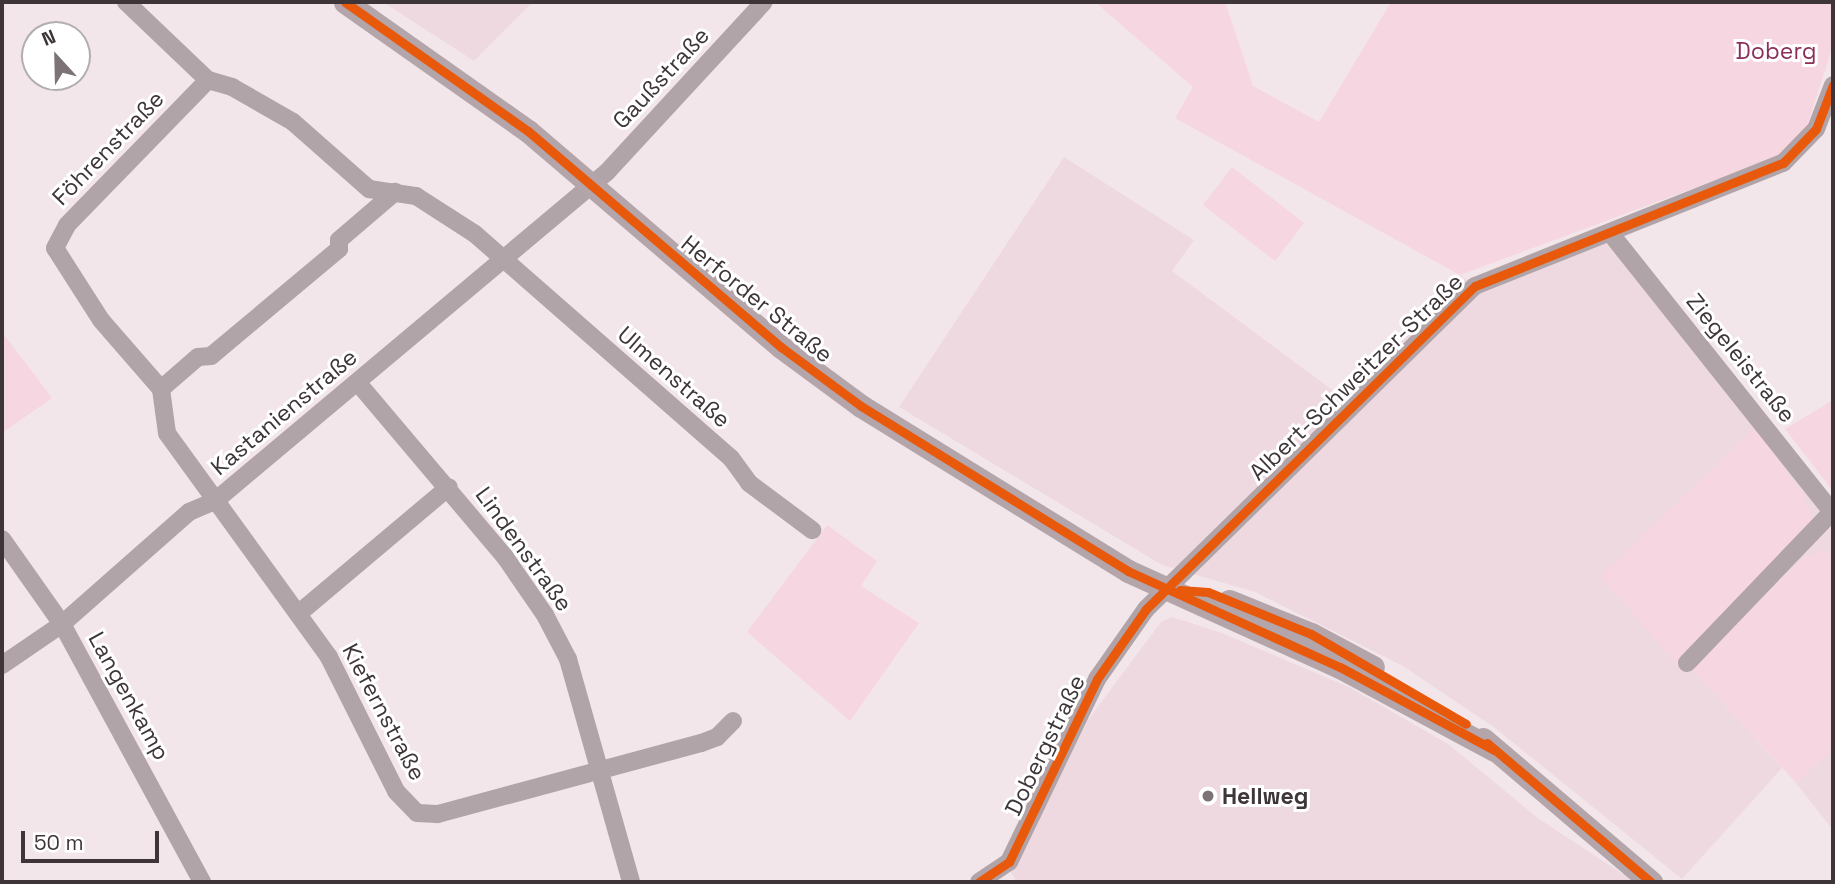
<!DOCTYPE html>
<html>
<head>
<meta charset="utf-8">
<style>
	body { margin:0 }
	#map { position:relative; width:1835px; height:884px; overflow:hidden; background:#f3e6ea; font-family:"Space Grotesk",sans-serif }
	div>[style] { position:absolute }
	.built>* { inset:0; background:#efd9e1 }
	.green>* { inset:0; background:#f6d6e1 }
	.minor>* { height:18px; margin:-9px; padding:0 9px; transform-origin:9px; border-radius:9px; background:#b0a4a8 }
	.major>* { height:23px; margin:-11.5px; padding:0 11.5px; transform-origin:11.5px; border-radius:11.5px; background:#b3a5aa }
	.cycleway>* { height:9px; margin:-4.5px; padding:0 4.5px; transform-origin:4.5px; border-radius:4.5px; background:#e8590c }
	.dots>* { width:19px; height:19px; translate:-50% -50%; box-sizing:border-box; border:4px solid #fff; border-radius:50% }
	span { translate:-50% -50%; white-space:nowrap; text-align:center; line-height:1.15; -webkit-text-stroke:6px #fff; paint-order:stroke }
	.park-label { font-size:23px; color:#8a2e59 }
	.street-label { font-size:23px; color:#3e3538 }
	.poi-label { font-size:23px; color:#3e3538; font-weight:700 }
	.left { translate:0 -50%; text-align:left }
	.frame { position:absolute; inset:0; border:4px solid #3e3538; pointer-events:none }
	.north { position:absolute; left:21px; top:21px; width:70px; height:70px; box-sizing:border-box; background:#fff; border:2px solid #b2aeaf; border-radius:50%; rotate:338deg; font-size:19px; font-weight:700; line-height:28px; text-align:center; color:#3e3538 }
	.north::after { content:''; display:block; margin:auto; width:24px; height:32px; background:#7d7376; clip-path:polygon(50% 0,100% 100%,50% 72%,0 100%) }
	.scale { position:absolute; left:21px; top:831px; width:138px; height:32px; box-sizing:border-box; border:4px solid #3e3538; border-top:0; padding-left:9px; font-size:21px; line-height:24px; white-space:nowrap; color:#3e3538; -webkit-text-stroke:5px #fff; paint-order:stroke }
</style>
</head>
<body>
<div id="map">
	<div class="built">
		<i style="clip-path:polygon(383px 2px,533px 2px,474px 61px)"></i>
		<i style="clip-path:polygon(1064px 157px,1194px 240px,1172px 271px,1343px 398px,1460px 275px,1483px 293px,1623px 236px,1833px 500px,1833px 554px,1824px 550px,1691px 668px,1782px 768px,1682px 879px,1495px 728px,1403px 666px,1255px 592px,1162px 565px,899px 407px)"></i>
		<i style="clip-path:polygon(1172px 617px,1222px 633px,1349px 687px,1448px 744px,1539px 819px,1635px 882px,1017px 882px,1010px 871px,1088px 720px,1161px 622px)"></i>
		<i style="clip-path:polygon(1833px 749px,1833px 830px,1796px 783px)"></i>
	</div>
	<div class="green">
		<i style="clip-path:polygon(1095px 2px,1225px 2px,1253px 86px,1319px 122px,1391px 2px,1833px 2px,1833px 46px,1806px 129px,1781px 156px,1460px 275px,1175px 118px,1193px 87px)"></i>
		<i style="clip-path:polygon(1232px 167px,1304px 223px,1275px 261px,1203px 205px)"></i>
		<i style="clip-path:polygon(2px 332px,52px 398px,2px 433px)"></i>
		<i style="clip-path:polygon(1833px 400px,1833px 491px,1785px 429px)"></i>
		<i style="clip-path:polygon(1755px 428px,1802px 492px,1813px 521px,1677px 665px,1600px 576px)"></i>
		<i style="clip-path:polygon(827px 525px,877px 561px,861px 586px,919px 623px,850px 721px,747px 632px)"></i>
		<i style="clip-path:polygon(1824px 550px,1833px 554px,1833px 749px,1796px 783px,1691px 668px,1803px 558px)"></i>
	</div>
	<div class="minor">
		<i style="left:126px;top:2px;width:113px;rotate:43.6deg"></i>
		<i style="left:1611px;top:234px;width:357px;rotate:51.5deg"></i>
		<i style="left:358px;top:383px;width:228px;rotate:49.8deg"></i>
		<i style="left:505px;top:557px;width:70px;rotate:55.4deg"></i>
		<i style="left:545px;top:615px;width:50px;rotate:62.4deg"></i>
		<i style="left:568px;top:659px;width:232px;rotate:74.2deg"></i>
		<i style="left:161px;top:389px;width:49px;rotate:-40.9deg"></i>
		<i style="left:198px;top:357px;width:13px;rotate:-4deg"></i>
		<i style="left:211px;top:356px;width:167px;rotate:-39.9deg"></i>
		<i style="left:339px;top:249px;width:9px;rotate:-90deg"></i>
		<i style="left:339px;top:240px;width:74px;rotate:-40.6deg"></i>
		<i style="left:2px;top:539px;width:104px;rotate:54.8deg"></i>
		<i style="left:62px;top:624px;width:294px;rotate:61.5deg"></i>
		<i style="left:298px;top:614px;width:197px;rotate:-40.1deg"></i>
		<i style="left:1687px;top:663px;width:209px;rotate:-46.2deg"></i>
		<i style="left:2px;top:665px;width:73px;rotate:-34.3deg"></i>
		<i style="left:62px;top:624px;width:169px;rotate:-41.4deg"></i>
		<i style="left:189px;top:512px;width:28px;rotate:-23deg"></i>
		<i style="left:215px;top:501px;width:512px;rotate:-40.01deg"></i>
		<i style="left:607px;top:172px;width:231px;rotate:-47.3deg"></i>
		<i style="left:733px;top:721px;width:23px;rotate:135deg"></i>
		<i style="left:717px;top:737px;width:17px;rotate:159deg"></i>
		<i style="left:701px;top:743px;width:273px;rotate:164.9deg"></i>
		<i style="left:437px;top:814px;width:20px;rotate:-177deg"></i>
		<i style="left:417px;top:813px;width:30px;rotate:-134deg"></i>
		<i style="left:396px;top:791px;width:150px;rotate:-116.6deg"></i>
		<i style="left:329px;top:657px;width:276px;rotate:-125.9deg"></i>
		<i style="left:167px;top:433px;width:44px;rotate:-97.8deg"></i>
		<i style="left:161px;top:389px;width:91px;rotate:-131deg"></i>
		<i style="left:101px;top:320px;width:85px;rotate:-122.6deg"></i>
		<i style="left:55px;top:248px;width:26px;rotate:-62deg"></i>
		<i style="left:67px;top:225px;width:202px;rotate:-45.8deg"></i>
		<i style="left:208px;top:80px;width:25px;rotate:16deg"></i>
		<i style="left:232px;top:87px;width:70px;rotate:29.8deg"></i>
		<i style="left:293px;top:122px;width:101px;rotate:41.4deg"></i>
		<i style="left:369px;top:189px;width:48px;rotate:8.5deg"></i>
		<i style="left:416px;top:196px;width:70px;rotate:32.8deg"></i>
		<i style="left:475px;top:234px;width:340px;rotate:41.2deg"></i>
		<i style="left:731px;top:458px;width:31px;rotate:54deg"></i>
		<i style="left:749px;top:483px;width:79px;rotate:36.7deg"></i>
		<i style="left:979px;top:882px;width:36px;rotate:-34deg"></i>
		<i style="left:1009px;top:862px;width:203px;rotate:-64.3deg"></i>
		<i style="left:1097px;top:679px;width:85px;rotate:-55deg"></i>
		<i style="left:1146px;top:609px;width:461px;rotate:-44.5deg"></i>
		<i style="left:1475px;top:286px;width:332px;rotate:-21.8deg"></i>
		<i style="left:1783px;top:163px;width:47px;rotate:-45.9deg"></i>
		<i style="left:1816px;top:129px;width:47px;rotate:-68.9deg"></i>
	</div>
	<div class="major">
		<i style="left:345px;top:2px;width:224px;rotate:35.2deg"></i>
		<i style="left:528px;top:131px;width:333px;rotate:40.5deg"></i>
		<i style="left:781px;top:347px;width:99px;rotate:36.4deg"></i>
		<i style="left:861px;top:406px;width:314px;rotate:31.7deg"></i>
		<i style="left:1128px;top:571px;width:233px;rotate:24.4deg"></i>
		<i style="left:1340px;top:667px;width:175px;rotate:28.3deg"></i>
		<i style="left:1229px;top:601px;width:88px;rotate:21.9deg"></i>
		<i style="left:1311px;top:634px;width:70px;rotate:28deg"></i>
		<i style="left:1483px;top:739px;width:221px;rotate:40.4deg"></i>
	</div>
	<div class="cycleway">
		<i style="left:345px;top:2px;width:224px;rotate:35.2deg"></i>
		<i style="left:528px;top:131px;width:333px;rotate:40.5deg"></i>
		<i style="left:781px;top:347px;width:99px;rotate:36.4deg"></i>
		<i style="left:861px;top:406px;width:314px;rotate:31.7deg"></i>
		<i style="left:1128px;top:571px;width:233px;rotate:24.4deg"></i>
		<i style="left:1340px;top:667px;width:175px;rotate:28.3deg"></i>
		<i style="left:1180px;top:590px;width:28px;rotate:4deg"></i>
		<i style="left:1208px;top:592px;width:111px;rotate:22.2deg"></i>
		<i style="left:1311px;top:634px;width:179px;rotate:30.1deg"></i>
		<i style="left:1487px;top:743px;width:215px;rotate:40.3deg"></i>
		<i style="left:979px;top:882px;width:36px;rotate:-34deg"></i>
		<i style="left:1009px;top:862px;width:203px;rotate:-64.3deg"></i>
		<i style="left:1097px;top:679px;width:85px;rotate:-55deg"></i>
		<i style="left:1146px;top:609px;width:461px;rotate:-44.5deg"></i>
		<i style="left:1475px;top:286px;width:332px;rotate:-21.8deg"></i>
		<i style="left:1783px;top:163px;width:47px;rotate:-45.9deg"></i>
		<i style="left:1816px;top:129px;width:47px;rotate:-68.9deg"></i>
	</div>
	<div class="dots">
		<i style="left:1208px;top:796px;background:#7d7376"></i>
	</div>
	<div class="park-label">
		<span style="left:1776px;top:51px">Doberg</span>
	</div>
	<div class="street-label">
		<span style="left:661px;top:78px;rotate:-47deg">Gaußstraße</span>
		<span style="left:108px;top:148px;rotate:-46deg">Föhrenstraße</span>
		<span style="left:757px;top:299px;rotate:39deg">Herforder Straße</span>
		<span style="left:1741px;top:358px;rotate:51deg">Ziegeleistraße</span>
		<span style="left:674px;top:377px;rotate:41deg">Ulmenstraße</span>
		<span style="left:1356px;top:377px;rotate:-44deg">Albert-Schweitzer-Straße</span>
		<span style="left:284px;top:412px;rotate:-40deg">Kastanienstraße</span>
		<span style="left:524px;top:549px;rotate:54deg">Lindenstraße</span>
		<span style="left:129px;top:696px;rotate:61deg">Langenkamp</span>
		<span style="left:384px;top:712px;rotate:62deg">Kiefernstraße</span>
		<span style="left:1045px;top:745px;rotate:-64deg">Dobergstraße</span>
	</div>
	<div class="poi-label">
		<span class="left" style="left:1222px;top:796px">Hellweg</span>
	</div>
	<div class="frame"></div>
	<div class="north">N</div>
	<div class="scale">50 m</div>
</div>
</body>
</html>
